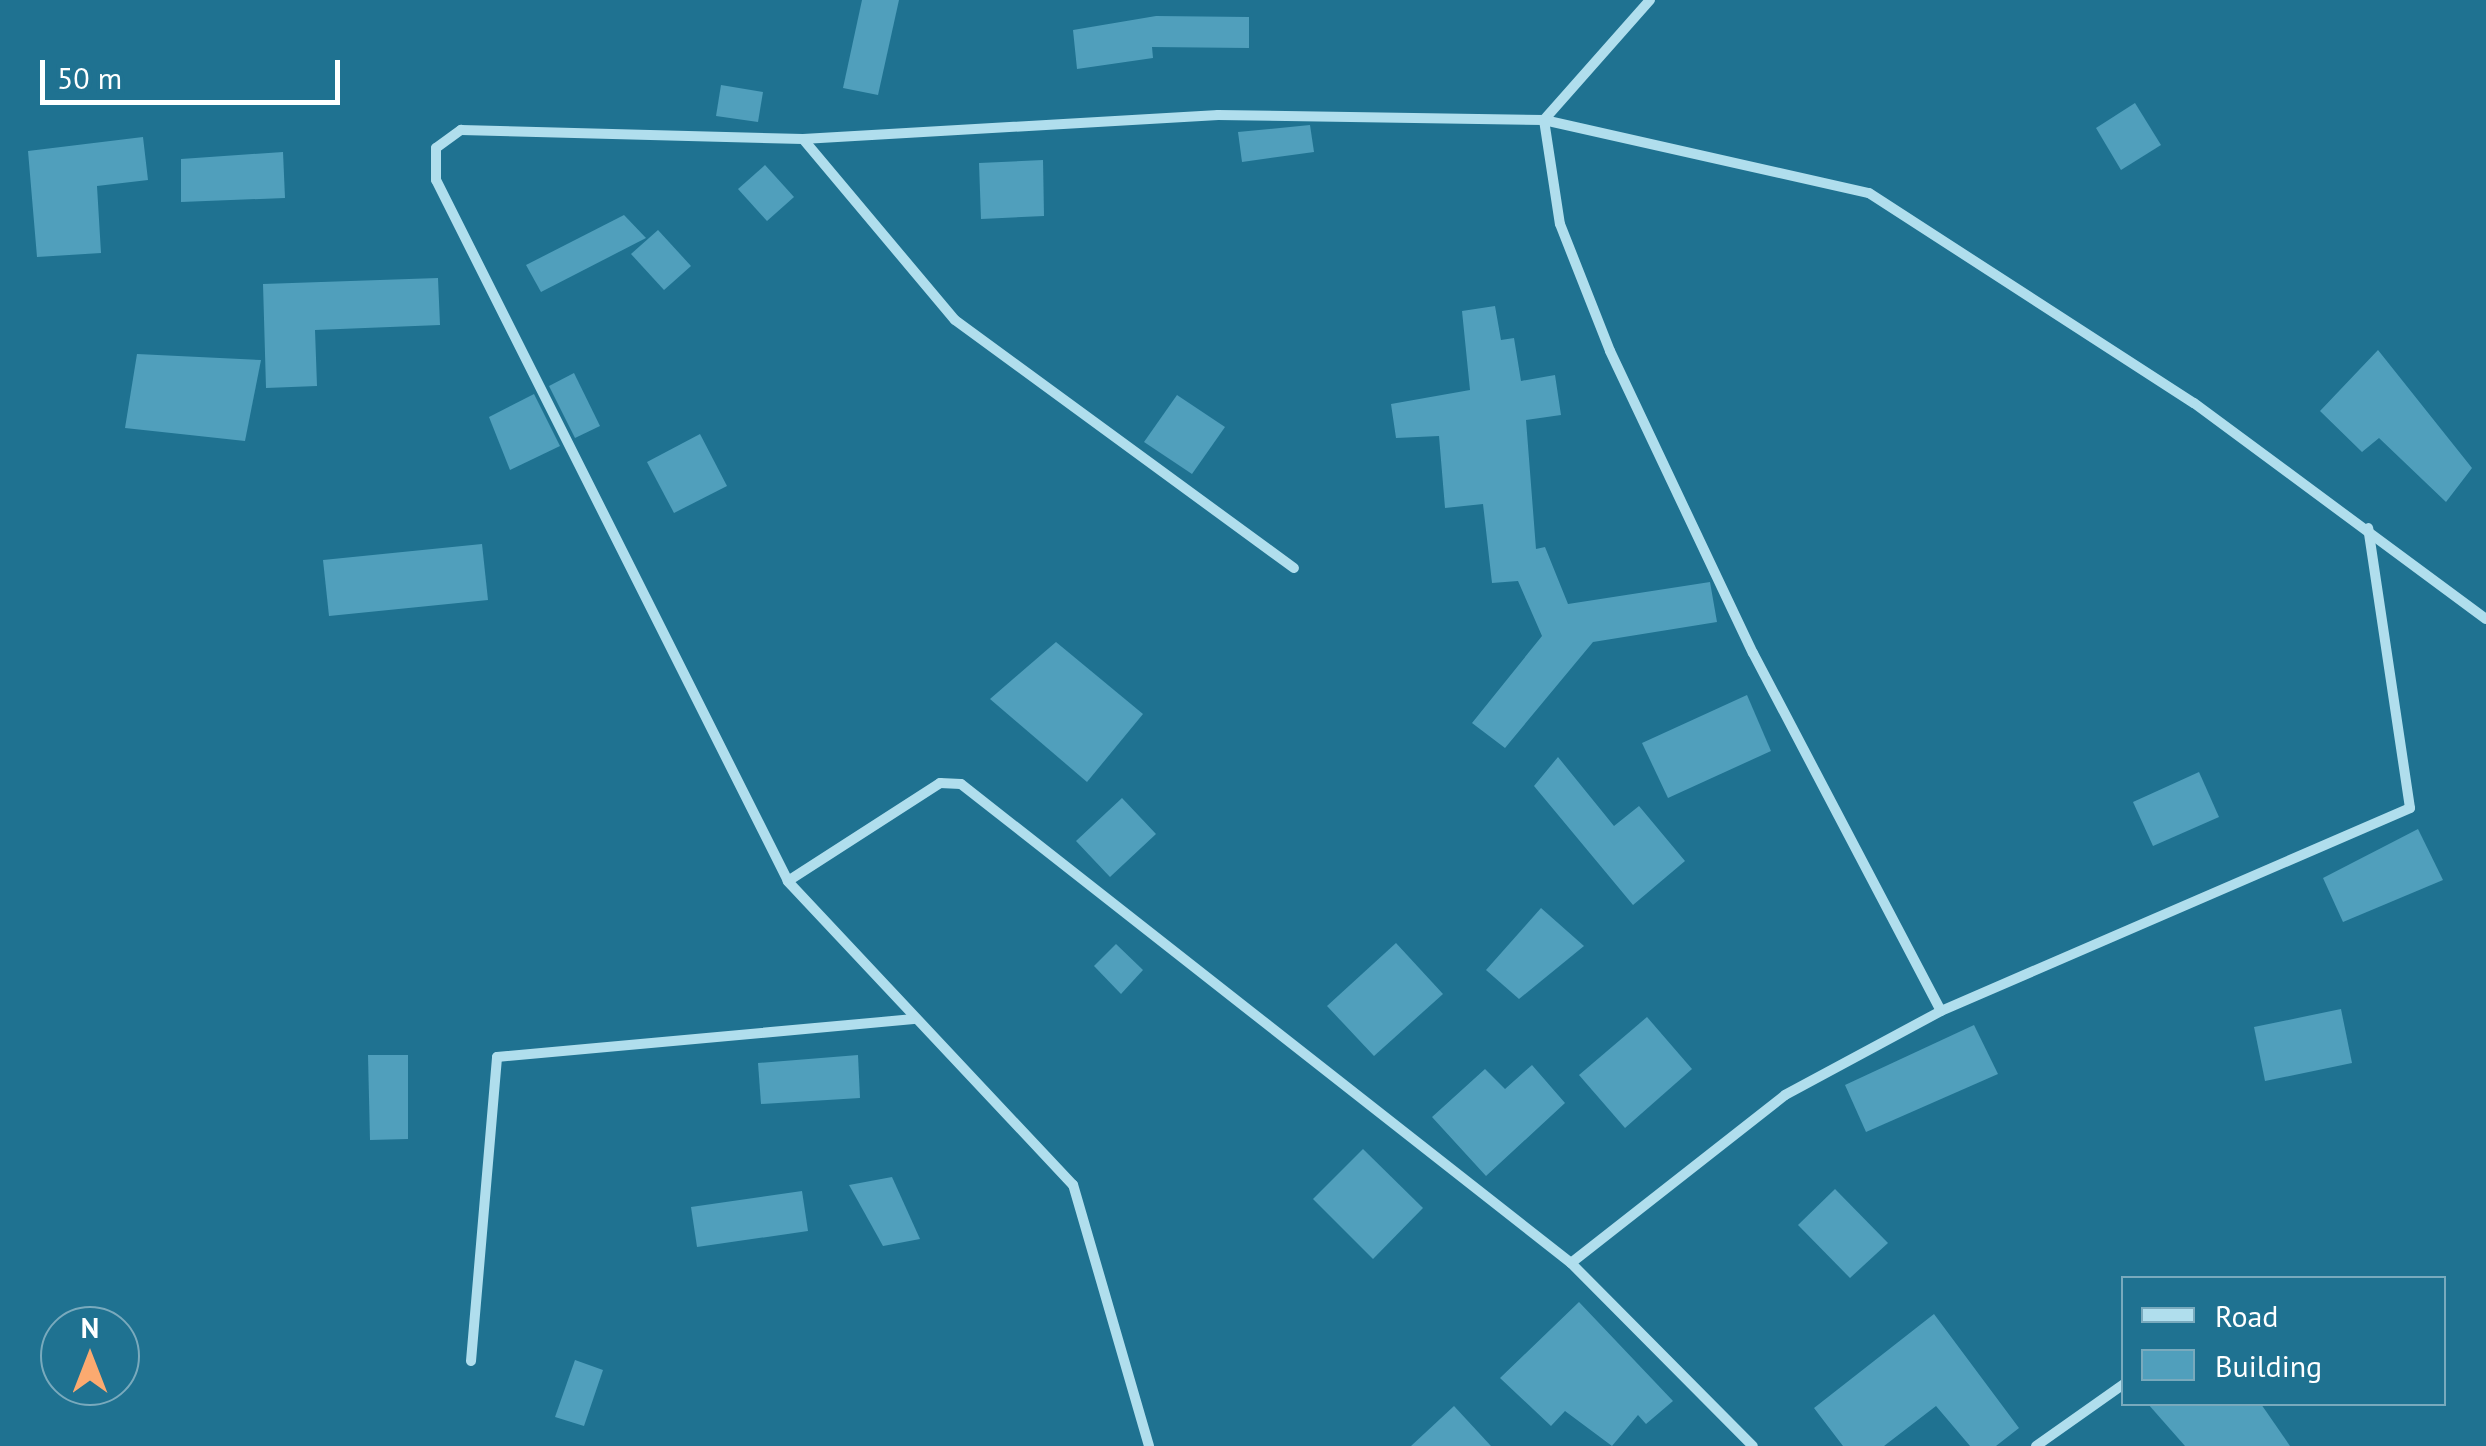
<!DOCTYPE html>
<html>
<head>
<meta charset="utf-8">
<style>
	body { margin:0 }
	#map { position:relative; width:2486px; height:1446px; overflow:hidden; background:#1f7291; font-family:"PT Sans",sans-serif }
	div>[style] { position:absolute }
	.building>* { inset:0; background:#509fbc }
	.street>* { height:10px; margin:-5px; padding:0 5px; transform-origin:5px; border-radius:5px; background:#b0deed }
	span { translate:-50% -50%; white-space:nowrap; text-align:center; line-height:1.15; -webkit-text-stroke:10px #1f7291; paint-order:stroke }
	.legend { position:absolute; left:2121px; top:1276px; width:325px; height:130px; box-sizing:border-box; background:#1f7291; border:2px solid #79aabd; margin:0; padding:12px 18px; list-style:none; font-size:30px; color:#fff }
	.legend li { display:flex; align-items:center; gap:20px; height:50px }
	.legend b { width:50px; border:2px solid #79aabd }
	.north { position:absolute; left:40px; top:1306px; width:100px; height:100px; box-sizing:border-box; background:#1f7291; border:2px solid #79aabd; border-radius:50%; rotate:0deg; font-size:28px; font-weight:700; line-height:40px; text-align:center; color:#fff }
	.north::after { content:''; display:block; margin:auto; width:35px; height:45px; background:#fbaa70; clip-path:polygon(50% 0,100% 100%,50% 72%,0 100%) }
	.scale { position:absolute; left:40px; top:60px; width:300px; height:45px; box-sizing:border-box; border:5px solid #fff; border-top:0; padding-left:12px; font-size:30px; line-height:35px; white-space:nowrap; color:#fff; -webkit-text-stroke:8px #1f7291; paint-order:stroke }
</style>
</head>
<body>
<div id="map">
	<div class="building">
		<i style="clip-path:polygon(862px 0,899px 0,878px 95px,843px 88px)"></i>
		<i style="clip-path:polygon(1156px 16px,1249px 17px,1249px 48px,1152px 47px,1153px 58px,1077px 69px,1073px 30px)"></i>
		<i style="clip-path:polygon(721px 85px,763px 92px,758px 122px,716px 116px)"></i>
		<i style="clip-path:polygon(2135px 103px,2161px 145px,2121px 170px,2096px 128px)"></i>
		<i style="clip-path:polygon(1310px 125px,1314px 152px,1242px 162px,1238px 132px)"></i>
		<i style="clip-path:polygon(143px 137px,148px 180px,97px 186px,101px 253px,37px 257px,28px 151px)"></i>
		<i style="clip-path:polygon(283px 152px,285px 198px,181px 202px,181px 159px)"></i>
		<i style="clip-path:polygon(1043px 160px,1044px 216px,981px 219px,979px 163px)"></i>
		<i style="clip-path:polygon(765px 165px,794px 197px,767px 221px,738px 189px)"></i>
		<i style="clip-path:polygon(624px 215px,646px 238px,541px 292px,526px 265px)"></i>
		<i style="clip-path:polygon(658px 230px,691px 266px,664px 290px,631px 254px)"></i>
		<i style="clip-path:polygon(438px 278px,440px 325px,315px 330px,317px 386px,266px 388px,263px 284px)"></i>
		<i style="clip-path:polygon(1495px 306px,1501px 340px,1514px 338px,1521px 381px,1555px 375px,1561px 415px,1526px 420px,1536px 549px,1545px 547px,1568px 604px,1710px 582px,1717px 622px,1593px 642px,1505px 748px,1472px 723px,1542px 636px,1518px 581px,1492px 583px,1483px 504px,1445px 508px,1439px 436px,1396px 438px,1391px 404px,1470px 390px,1462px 311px)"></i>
		<i style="clip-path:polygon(2378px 350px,2472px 468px,2446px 502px,2379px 438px,2362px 452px,2320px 411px)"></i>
		<i style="clip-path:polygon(137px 354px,261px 360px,245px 441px,125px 428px)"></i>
		<i style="clip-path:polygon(574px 373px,600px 426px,575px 438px,549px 386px)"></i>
		<i style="clip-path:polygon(534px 394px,560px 446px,510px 470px,489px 417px)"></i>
		<i style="clip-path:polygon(1177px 395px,1225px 427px,1192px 474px,1144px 442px)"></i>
		<i style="clip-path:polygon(700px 434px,727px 486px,674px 513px,647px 462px)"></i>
		<i style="clip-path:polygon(482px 544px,488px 600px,329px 616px,323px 560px)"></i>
		<i style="clip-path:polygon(1056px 642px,1143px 714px,1087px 782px,990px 699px)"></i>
		<i style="clip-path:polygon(1747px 695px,1771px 751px,1668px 798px,1642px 743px)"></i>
		<i style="clip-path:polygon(1558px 757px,1614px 826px,1639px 806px,1685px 861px,1633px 905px,1534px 786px)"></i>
		<i style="clip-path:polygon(2199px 772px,2219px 817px,2153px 846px,2133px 802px)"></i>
		<i style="clip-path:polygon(1122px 798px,1156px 834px,1110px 877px,1076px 841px)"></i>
		<i style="clip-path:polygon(2418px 829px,2443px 880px,2343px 922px,2323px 878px)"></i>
		<i style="clip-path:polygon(1541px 908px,1584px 946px,1519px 999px,1486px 970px)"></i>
		<i style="clip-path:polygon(1396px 943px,1443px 994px,1374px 1056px,1327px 1006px)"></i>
		<i style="clip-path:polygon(1116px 944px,1143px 970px,1121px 994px,1094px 966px)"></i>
		<i style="clip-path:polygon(2341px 1009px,2352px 1063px,2265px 1081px,2254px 1027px)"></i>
		<i style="clip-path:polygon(1647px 1017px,1692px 1069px,1625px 1128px,1579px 1075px)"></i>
		<i style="clip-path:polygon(1974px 1025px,1998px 1074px,1866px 1132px,1845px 1085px)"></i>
		<i style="clip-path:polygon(368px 1055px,408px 1055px,408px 1139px,370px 1140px)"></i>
		<i style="clip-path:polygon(858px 1055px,860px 1098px,761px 1104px,758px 1063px)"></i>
		<i style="clip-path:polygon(1532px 1065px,1565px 1103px,1486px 1176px,1432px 1117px,1485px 1069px,1505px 1089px)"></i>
		<i style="clip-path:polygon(1363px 1149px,1423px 1208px,1373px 1259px,1313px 1199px)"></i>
		<i style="clip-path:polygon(892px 1177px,920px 1239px,883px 1246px,849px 1185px)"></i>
		<i style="clip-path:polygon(1835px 1189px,1888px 1243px,1850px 1278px,1798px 1225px)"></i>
		<i style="clip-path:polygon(802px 1191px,808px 1231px,697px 1247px,691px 1207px)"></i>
		<i style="clip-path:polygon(1579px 1302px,1673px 1401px,1646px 1424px,1638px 1415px,1612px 1446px,1565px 1411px,1551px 1426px,1500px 1378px)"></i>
		<i style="clip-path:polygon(1934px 1314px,2019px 1428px,1996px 1446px,1970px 1446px,1936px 1406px,1884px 1446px,1843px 1446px,1814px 1408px)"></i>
		<i style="clip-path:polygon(575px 1360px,603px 1370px,584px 1426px,555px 1417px)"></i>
		<i style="clip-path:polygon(2148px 1404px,2261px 1404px,2290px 1446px,2185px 1446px)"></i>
		<i style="clip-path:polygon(1454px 1406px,1491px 1446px,1411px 1446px)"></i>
	</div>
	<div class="street">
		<i style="left:1650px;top:0;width:160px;rotate:131.5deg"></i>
		<i style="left:1544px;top:120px;width:333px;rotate:12.7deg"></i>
		<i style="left:1869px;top:193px;width:387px;rotate:32.9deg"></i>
		<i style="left:2194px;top:403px;width:363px;rotate:36.5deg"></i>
		<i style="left:803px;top:139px;width:236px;rotate:50deg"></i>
		<i style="left:955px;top:320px;width:420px;rotate:36.2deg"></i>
		<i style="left:788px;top:881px;width:181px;rotate:-32.8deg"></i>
		<i style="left:940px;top:783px;width:21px;rotate:3deg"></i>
		<i style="left:961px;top:784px;width:776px;rotate:38.14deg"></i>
		<i style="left:1571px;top:1263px;width:258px;rotate:45.2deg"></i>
		<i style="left:1571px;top:1263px;width:272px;rotate:-38.1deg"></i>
		<i style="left:1785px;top:1095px;width:177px;rotate:-28.3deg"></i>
		<i style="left:1941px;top:1011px;width:511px;rotate:-23.4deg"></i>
		<i style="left:2410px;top:808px;width:283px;rotate:-98.5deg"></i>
		<i style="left:471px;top:1361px;width:305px;rotate:-85.1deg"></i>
		<i style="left:497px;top:1057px;width:421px;rotate:-5.2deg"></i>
		<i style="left:1149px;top:1446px;width:272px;rotate:-106.2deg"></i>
		<i style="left:1073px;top:1185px;width:417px;rotate:-133.2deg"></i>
		<i style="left:788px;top:881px;width:784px;rotate:-116.66deg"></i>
		<i style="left:436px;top:180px;width:32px;rotate:-90deg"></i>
		<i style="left:436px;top:148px;width:31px;rotate:-36deg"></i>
		<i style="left:461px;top:130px;width:342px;rotate:1.5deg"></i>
		<i style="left:803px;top:139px;width:416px;rotate:-3.3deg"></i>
		<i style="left:1218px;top:115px;width:326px;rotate:0.9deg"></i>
		<i style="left:1544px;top:120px;width:105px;rotate:81.3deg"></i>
		<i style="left:1560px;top:224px;width:136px;rotate:68.5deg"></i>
		<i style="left:1610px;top:351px;width:334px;rotate:64.7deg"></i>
		<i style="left:1753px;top:653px;width:404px;rotate:62.3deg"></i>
		<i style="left:2036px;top:1446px;width:108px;rotate:-35.2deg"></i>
	</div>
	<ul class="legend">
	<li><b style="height:12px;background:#b0deed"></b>Road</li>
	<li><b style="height:28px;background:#509fbc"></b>Building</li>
	</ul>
	<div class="north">N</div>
	<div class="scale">50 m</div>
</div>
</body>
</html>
